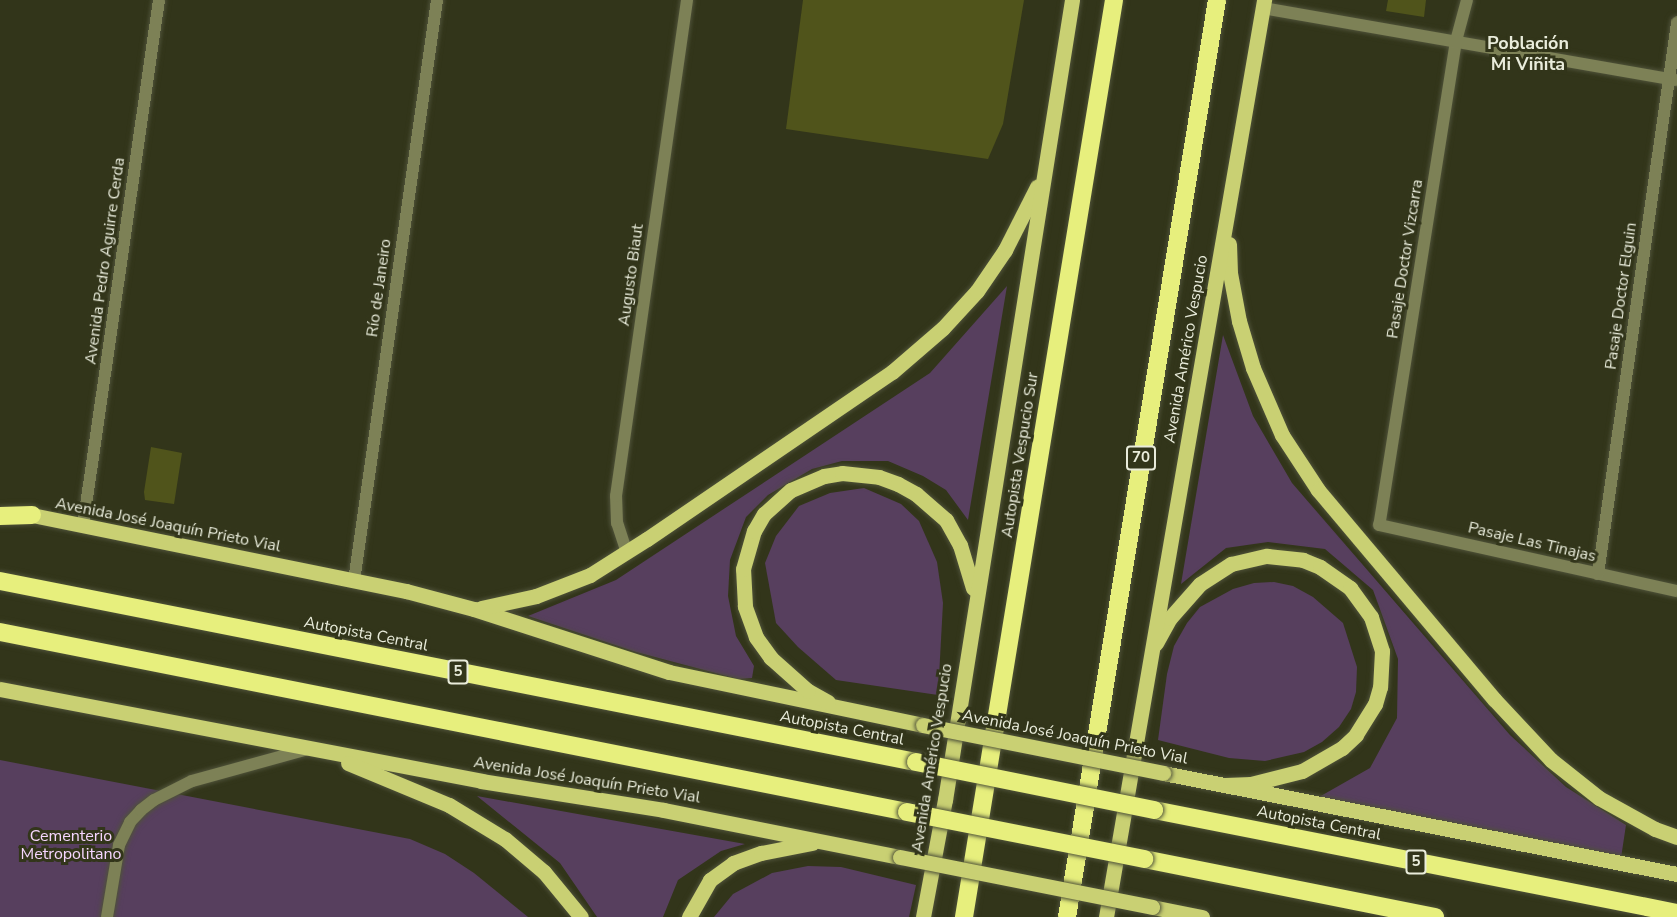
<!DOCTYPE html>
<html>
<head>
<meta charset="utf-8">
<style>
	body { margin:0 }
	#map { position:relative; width:1677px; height:917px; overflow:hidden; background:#32351a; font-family:"Nunito Sans",sans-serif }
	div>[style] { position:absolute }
	.green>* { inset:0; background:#573f5e }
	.building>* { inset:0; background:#50541b }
	.roads { filter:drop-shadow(0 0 2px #4f5239) drop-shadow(0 0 2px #4f5239) }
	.service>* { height:12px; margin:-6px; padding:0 6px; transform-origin:6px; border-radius:6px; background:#7d8156 }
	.minor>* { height:12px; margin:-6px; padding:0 6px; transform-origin:6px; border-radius:6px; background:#7d8156 }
	.tertiary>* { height:12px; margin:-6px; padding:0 6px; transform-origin:6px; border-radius:6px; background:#7d8156 }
	.primary>* { height:15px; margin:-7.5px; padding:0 7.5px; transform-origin:7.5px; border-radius:7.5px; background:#c9d073 }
	.motorway>* { height:18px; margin:-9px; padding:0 9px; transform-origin:9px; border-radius:9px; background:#e7ef7d }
	.bridges { filter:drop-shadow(0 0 2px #4f5239) drop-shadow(0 0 2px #4f5239) }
	.primary-bridge>* { height:15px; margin:-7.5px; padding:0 7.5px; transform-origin:7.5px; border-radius:7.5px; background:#c9d073 }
	.motorway-bridge>* { height:18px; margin:-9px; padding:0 9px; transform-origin:9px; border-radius:9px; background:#e7ef7d }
	span { translate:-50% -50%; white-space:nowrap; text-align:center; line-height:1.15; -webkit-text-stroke:6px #32351a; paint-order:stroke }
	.shield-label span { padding:2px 4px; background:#32351a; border:2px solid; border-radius:4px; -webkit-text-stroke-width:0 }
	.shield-label { font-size:15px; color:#e9ecdb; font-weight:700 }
	.street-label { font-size:16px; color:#e9ecdb }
	.park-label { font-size:16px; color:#f6d6ff }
	.neighbourhood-label { font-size:18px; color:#e9ecdb; font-weight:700 }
</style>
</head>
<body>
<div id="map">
	<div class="green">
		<i style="clip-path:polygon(1007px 286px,968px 520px,946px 490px,923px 476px,888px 461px,842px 461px,812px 469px,768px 495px,746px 517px,730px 560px,728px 596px,736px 636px,754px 666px,752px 678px,738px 679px,636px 652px,528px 616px,616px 580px,930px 373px)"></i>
		<i style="clip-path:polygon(1223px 335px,1253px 416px,1292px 483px,1510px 735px,1566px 787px,1626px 825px,1621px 858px,1319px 797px,1370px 768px,1397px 718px,1398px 659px,1373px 590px,1325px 549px,1268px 542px,1226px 548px,1181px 584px)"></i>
		<i style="clip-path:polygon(864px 488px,901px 504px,919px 521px,937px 562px,943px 603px,938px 695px,836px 680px,798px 647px,776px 623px,765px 563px,776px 536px,799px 506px,830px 493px)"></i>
		<i style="clip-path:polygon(1274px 582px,1293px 586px,1313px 597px,1343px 623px,1357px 667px,1356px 692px,1351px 709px,1339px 727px,1322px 742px,1304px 752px,1265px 761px,1229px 758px,1158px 740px,1167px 674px,1174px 646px,1187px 623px,1200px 607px,1233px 589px,1254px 583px)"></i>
		<i style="clip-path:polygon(0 760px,410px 839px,445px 854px,474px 873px,528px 917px,0 917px)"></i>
		<i style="clip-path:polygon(477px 796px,745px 844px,721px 851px,678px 880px,663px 917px,597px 917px,560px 863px)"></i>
		<i style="clip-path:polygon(808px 866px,841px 867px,916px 885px,909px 917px,714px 917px,733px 894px,772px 873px)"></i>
	</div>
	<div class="building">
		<i style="clip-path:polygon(803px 0,1024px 0,1003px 124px,988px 159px,786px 129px)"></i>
		<i style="clip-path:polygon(1388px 0,1426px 0,1424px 17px,1386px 11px)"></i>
		<i style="clip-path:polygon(151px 447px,182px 453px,174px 504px,145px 500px,144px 492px)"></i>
	</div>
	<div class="roads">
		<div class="service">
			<i style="left:107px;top:917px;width:73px;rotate:-80.5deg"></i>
			<i style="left:119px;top:845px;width:25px;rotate:-64deg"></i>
			<i style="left:130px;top:822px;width:16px;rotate:-47deg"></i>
			<i style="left:141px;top:810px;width:16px;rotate:-38deg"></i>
			<i style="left:154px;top:800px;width:42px;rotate:-26.6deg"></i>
			<i style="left:192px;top:781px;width:120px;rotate:-15.4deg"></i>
		</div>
		<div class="minor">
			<i style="left:1467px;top:0;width:42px;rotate:105deg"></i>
			<i style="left:1456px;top:41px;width:490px;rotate:99deg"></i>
			<i style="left:1379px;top:525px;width:305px;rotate:12.5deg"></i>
			<i style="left:1263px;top:8px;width:419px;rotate:9.9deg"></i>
			<i style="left:627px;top:553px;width:32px;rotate:-108deg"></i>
			<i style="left:617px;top:523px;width:27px;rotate:-92deg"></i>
			<i style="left:616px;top:496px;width:501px;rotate:-81.85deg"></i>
			<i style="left:1598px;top:574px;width:557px;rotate:-81.84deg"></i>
			<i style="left:354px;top:581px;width:587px;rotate:-81.87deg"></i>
		</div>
		<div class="tertiary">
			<i style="left:83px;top:526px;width:531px;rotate:-81.78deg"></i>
		</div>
		<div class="primary">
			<i style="left:1229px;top:244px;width:29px;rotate:88deg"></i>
			<i style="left:1230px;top:273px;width:49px;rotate:79.4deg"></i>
			<i style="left:1239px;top:321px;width:49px;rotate:73.4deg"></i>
			<i style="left:1253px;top:368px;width:73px;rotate:66.6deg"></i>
			<i style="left:1282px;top:435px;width:66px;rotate:56.8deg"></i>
			<i style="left:1318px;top:490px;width:273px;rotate:49.9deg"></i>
			<i style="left:1494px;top:699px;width:83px;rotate:46.9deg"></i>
			<i style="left:1551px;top:760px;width:61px;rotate:38.4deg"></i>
			<i style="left:1599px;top:798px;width:64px;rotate:29deg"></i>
			<i style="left:1655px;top:829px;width:23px;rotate:20deg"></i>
			<i style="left:32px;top:515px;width:382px;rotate:11.5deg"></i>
			<i style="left:406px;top:591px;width:70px;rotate:14.8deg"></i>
			<i style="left:474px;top:609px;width:205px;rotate:17.9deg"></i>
			<i style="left:669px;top:672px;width:259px;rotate:11.8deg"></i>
			<i style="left:481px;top:608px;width:56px;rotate:-12.3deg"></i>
			<i style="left:536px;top:596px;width:58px;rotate:-21.3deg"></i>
			<i style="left:590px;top:575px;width:67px;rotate:-32.3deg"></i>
			<i style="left:647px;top:539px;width:297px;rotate:-34.3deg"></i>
			<i style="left:892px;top:372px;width:67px;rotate:-40.8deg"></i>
			<i style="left:943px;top:328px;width:50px;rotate:-47.4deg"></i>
			<i style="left:977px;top:291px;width:50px;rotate:-55.7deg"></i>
			<i style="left:1005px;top:250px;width:71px;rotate:-63.1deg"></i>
			<i style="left:1156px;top:643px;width:29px;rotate:-61deg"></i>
			<i style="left:1170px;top:618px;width:45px;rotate:-48.6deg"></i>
			<i style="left:1200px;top:584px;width:37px;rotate:-33deg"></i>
			<i style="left:1231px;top:564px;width:37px;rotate:-13deg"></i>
			<i style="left:1267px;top:556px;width:36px;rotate:6deg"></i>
			<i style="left:1303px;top:560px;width:18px;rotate:22deg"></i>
			<i style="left:1320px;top:567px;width:37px;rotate:35deg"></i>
			<i style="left:1350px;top:588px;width:36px;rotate:54deg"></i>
			<i style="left:1371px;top:617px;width:36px;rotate:72deg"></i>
			<i style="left:1382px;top:651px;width:36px;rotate:93deg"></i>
			<i style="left:1380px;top:687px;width:18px;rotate:106deg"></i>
			<i style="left:1375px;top:704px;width:36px;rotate:122deg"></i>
			<i style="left:1356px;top:735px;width:19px;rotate:137deg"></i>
			<i style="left:1342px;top:748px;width:46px;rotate:150.1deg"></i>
			<i style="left:1302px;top:771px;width:53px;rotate:165.7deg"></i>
			<i style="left:1251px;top:784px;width:26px;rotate:178deg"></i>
			<i style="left:0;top:689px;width:490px;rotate:10.8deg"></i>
			<i style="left:481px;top:781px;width:185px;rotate:9deg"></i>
			<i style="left:664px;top:810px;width:241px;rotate:11.3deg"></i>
			<i style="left:828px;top:702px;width:23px;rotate:-151deg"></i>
			<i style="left:808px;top:691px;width:50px;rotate:-138.3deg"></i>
			<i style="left:771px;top:658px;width:26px;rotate:-126deg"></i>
			<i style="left:756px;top:637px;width:33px;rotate:-110deg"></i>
			<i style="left:745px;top:606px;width:37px;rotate:-93deg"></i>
			<i style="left:743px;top:569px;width:40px;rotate:-74deg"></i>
			<i style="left:754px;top:531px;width:20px;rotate:-60deg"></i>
			<i style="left:764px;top:514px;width:36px;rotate:-42deg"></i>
			<i style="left:791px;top:490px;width:36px;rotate:-23deg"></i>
			<i style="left:824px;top:476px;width:18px;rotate:-9deg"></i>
			<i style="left:842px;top:473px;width:37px;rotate:6deg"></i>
			<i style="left:879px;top:477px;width:20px;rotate:20deg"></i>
			<i style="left:898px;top:484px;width:21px;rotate:29deg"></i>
			<i style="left:916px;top:494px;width:40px;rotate:41deg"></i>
			<i style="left:946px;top:520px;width:29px;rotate:61deg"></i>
			<i style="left:960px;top:545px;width:45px;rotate:73.2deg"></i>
			<i style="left:348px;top:763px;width:109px;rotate:22.6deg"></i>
			<i style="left:449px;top:805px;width:66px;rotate:31.3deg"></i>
			<i style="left:505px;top:839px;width:51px;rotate:40.2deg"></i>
			<i style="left:544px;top:872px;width:58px;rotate:50.6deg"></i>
			<i style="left:1163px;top:773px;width:524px;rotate:11.12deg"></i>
			<i style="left:1152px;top:907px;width:51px;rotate:11.3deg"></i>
			<i style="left:689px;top:917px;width:43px;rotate:-60.4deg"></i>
			<i style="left:710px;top:880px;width:29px;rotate:-36deg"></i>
			<i style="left:733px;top:863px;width:30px;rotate:-20deg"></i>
			<i style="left:761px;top:853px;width:52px;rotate:-11.1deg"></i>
			<i style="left:923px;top:917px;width:119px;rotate:-79.4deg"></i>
			<i style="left:945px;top:800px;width:810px;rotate:-80.98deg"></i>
			<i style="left:1106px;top:917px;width:931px;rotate:-80.22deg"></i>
		</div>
		<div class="motorway">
			<i style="left:0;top:516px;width:32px;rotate:-2deg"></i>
			<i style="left:0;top:581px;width:934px;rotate:11.18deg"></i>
			<i style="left:0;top:632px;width:925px;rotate:11.22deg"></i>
			<i style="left:1154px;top:810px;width:533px;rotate:11.14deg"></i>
			<i style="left:1144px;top:859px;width:297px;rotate:11.3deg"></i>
			<i style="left:964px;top:917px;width:929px;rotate:-80.71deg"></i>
			<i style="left:1067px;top:917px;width:929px;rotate:-80.71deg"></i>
		</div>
	</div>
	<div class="bridges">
		<div class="primary-bridge">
			<i style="left:923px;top:725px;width:245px;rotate:11.3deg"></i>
			<i style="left:900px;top:857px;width:257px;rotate:11.2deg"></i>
		</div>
		<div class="motorway-bridge">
			<i style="left:916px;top:762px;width:243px;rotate:11.4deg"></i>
			<i style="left:907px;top:812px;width:242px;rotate:11.2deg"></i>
		</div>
	</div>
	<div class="shield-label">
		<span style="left:1141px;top:458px">70</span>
		<span style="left:458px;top:672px">5</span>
		<span style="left:1416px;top:862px">5</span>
	</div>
	<div class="street-label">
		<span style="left:1405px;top:259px;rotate:-81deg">Pasaje Doctor Vizcarra</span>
		<span style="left:105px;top:261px;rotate:-82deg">Avenida Pedro Aguirre Cerda</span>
		<span style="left:631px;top:275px;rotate:-82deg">Augusto Biaut</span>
		<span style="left:379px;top:288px;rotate:-82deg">Río de Janeiro</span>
		<span style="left:1621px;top:296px;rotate:-82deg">Pasaje Doctor Elguin</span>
		<span style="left:1186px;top:349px;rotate:-80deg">Avenida Américo Vespucio</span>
		<span style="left:1020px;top:455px;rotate:-81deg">Autopista Vespucio Sur</span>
		<span style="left:168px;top:525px;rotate:11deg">Avenida José Joaquín Prieto Vial</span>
		<span style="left:1532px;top:542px;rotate:13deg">Pasaje Las Tinajas</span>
		<span style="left:366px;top:634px;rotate:11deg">Autopista Central</span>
		<span style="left:842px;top:728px;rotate:11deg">Autopista Central</span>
		<span style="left:1075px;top:737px;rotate:11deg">Avenida José Joaquín Prieto Vial</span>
		<span style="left:932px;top:758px;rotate:-81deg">Avenida Américo Vespucio</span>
		<span style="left:587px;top:780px;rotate:9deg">Avenida José Joaquín Prieto Vial</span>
		<span style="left:1319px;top:823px;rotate:11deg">Autopista Central</span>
	</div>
	<div class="park-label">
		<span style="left:71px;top:845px">Cementerio<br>Metropolitano</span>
	</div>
	<div class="neighbourhood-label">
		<span style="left:1528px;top:54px">Población<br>Mi Viñita</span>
	</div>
</div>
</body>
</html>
